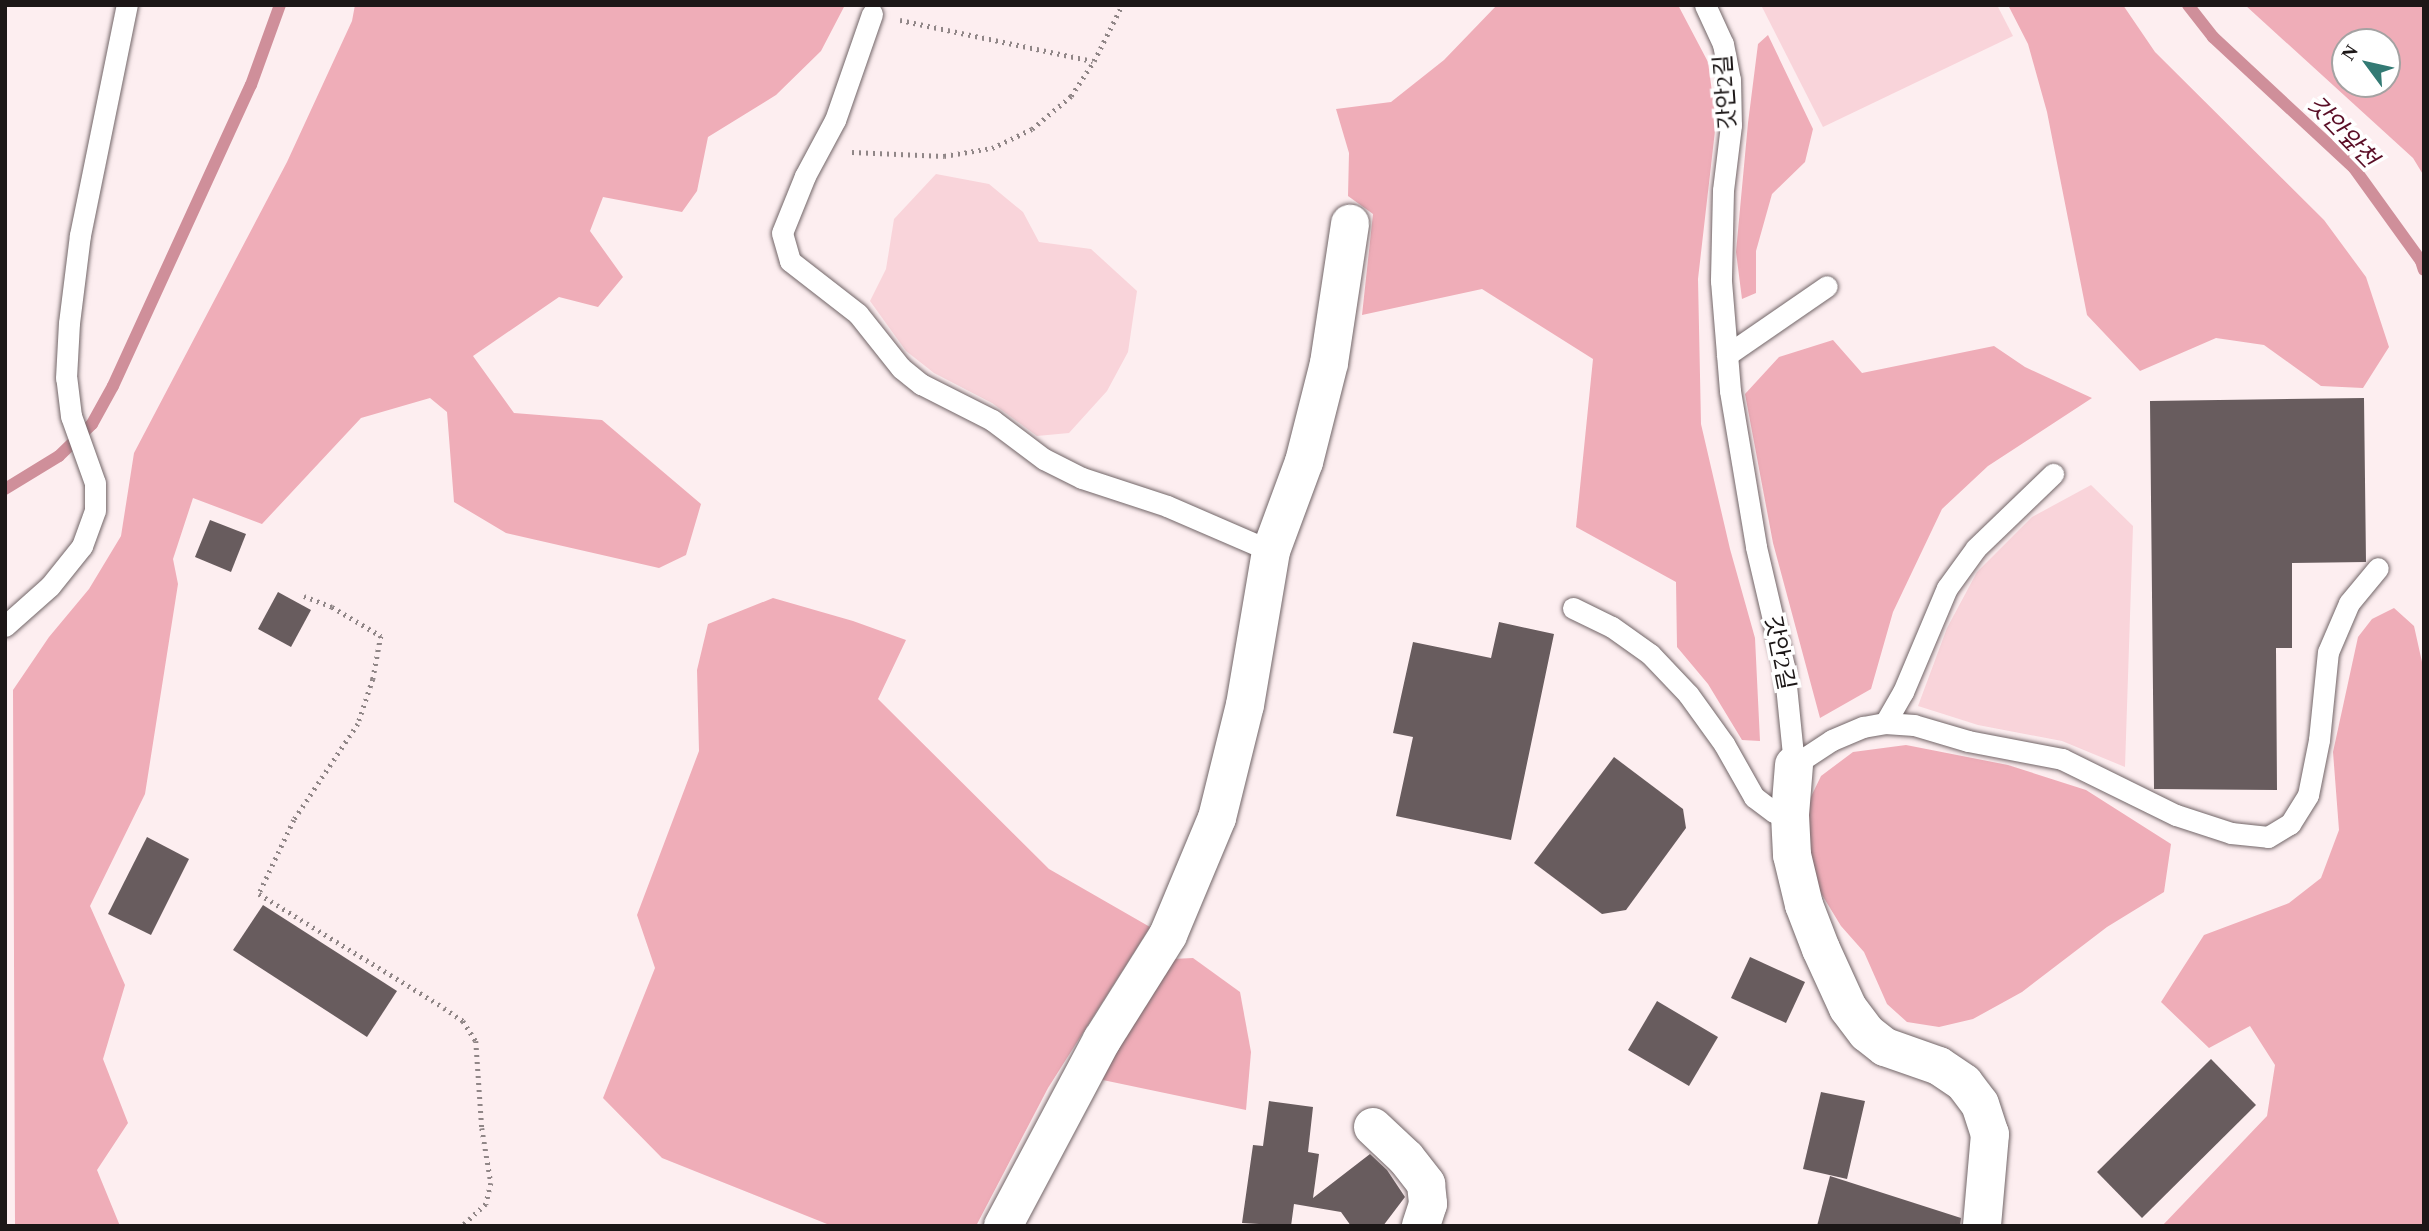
<!DOCTYPE html>
<html>
<head>
<meta charset="utf-8">
<style>
	body { margin:0 }
	#map { position:relative; width:2429px; height:1231px; overflow:hidden; background:#fdeef0; font-family:"Times New Roman","Noto Sans KR",serif }
	div>[style] { position:absolute }
	.green>* { inset:0; background:#f9d4da }
	.forest>* { inset:0; background:#efadb8 }
	.stream>* { height:12px; margin:-6px; padding:0 6px; transform-origin:6px; border-radius:6px; background:#cf8f9a }
	.building>* { inset:0; background:#685c5e }
	.path>* { height:4.5px; margin-top:-2.25px; transform-origin:0; background:repeating-linear-gradient(90deg,#908687 0 2px,transparent 0 7px) }
	.roads { filter:drop-shadow(0 0 2px #726668) drop-shadow(0 0 2px #726668) }
	.service>* { height:21px; margin:-10.5px; padding:0 10.5px; transform-origin:10.5px; border-radius:10.5px; background:#fff }
	.minor>* { height:38px; margin:-19px; padding:0 19px; transform-origin:19px; border-radius:19px; background:#fff }
	span { translate:-50% -50%; white-space:nowrap; text-align:center; line-height:1.15; -webkit-text-stroke:7px #fff; paint-order:stroke }
	.street-label { font-size:23px; color:#1c1717 }
	.water-label { font-size:24px; color:#5a0e26; font-style:italic }
	.frame { position:absolute; inset:0; border:7px solid #1c1717; pointer-events:none }
	.north { position:absolute; left:2331px; top:28px; width:70px; height:70px; box-sizing:border-box; background:#fff; border:2px solid #a4a2a2; border-radius:50%; rotate:303deg; font-size:19px; font-weight:700; line-height:28px; text-align:center; color:#1c1717 }
	.north::after { content:''; display:block; margin:auto; width:24px; height:32px; background:#337a74; clip-path:polygon(50% 0,100% 100%,50% 72%,0 100%) }
</style>
</head>
<body>
<div id="map">
	<div class="green">
		<i style="clip-path:polygon(1761px 5px,1997px 5px,2013px 36px,1823px 127px)"></i>
		<i style="clip-path:polygon(936px 174px,989px 184px,1023px 212px,1039px 242px,1091px 249px,1137px 291px,1128px 352px,1107px 391px,1069px 433px,1037px 436px,992px 403px,934px 373px,906px 351px,870px 301px,886px 269px,894px 219px)"></i>
		<i style="clip-path:polygon(2091px 485px,2133px 526px,2125px 767px,2062px 741px,1978px 725px,1918px 706px,1947px 628px,1977px 572px,2032px 517px)"></i>
	</div>
	<div class="forest">
		<i style="clip-path:polygon(355px 5px,845px 5px,821px 51px,776px 95px,708px 137px,697px 191px,682px 212px,603px 197px,590px 231px,623px 277px,598px 307px,559px 297px,473px 356px,514px 413px,602px 420px,701px 504px,686px 555px,659px 568px,506px 533px,454px 502px,447px 412px,430px 398px,361px 418px,262px 524px,193px 498px,173px 559px,178px 584px,145px 794px,90px 906px,125px 985px,103px 1059px,128px 1123px,97px 1170px,120px 1226px,15px 1226px,13px 690px,49px 637px,89px 589px,121px 536px,134px 453px,287px 162px,352px 21px)"></i>
		<i style="clip-path:polygon(1497px 5px,1678px 5px,1708px 62px,1716px 122px,1698px 279px,1701px 424px,1730px 549px,1755px 638px,1760px 741px,1742px 740px,1708px 684px,1677px 647px,1676px 582px,1576px 527px,1593px 359px,1482px 289px,1362px 315px,1373px 214px,1348px 196px,1349px 153px,1336px 109px,1391px 102px,1444px 60px)"></i>
		<i style="clip-path:polygon(2008px 5px,2123px 5px,2155px 52px,2324px 220px,2366px 277px,2389px 347px,2363px 388px,2321px 386px,2264px 345px,2216px 338px,2140px 371px,2087px 315px,2047px 112px,2028px 44px)"></i>
		<i style="clip-path:polygon(evenodd,2245px 5px,2424px 5px,2424px 176px,2413px 158px,2245px 5px,2387px 42px,2387px 84px,2345px 84px,2345px 42px,2387px 42px)"></i>
		<i style="clip-path:polygon(1768px 35px,1813px 129px,1805px 162px,1772px 194px,1756px 251px,1756px 293px,1742px 299px,1736px 252px,1748px 123px,1758px 44px)"></i>
		<i style="clip-path:polygon(1833px 340px,1862px 373px,1994px 346px,2025px 367px,2092px 398px,1988px 466px,1942px 509px,1893px 612px,1871px 689px,1820px 718px,1773px 543px,1745px 394px,1779px 357px)"></i>
		<i style="clip-path:polygon(773px 598px,853px 621px,906px 640px,878px 699px,1049px 869px,1150px 927px,1048px 1088px,976px 1226px,832px 1226px,662px 1158px,603px 1098px,655px 968px,637px 915px,699px 751px,697px 670px,708px 624px)"></i>
		<i style="clip-path:polygon(2394px 608px,2414px 626px,2424px 671px,2424px 1226px,2162px 1226px,2267px 1116px,2275px 1065px,2250px 1026px,2209px 1048px,2161px 1002px,2204px 935px,2289px 903px,2321px 878px,2339px 830px,2333px 752px,2358px 637px,2372px 619px)"></i>
		<i style="clip-path:polygon(1906px 745px,2008px 765px,2086px 790px,2171px 844px,2164px 892px,2107px 927px,2022px 992px,1973px 1019px,1939px 1027px,1907px 1022px,1887px 1004px,1864px 952px,1841px 926px,1816px 885px,1806px 834px,1808px 803px,1821px 776px,1853px 752px)"></i>
		<i style="clip-path:polygon(1193px 958px,1240px 992px,1251px 1052px,1246px 1110px,1098px 1079px,1172px 959px)"></i>
	</div>
	<div class="stream">
		<i style="left:2188px;top:5px;width:41px;rotate:52deg"></i>
		<i style="left:2213px;top:37px;width:192px;rotate:42.9deg"></i>
		<i style="left:2354px;top:168px;width:115px;rotate:54.2deg"></i>
		<i style="left:2421px;top:261px;width:9px;rotate:72deg"></i>
		<i style="left:5px;top:489px;width:63px;rotate:-31.4deg"></i>
		<i style="left:59px;top:456px;width:46px;rotate:-44.1deg"></i>
		<i style="left:92px;top:424px;width:43px;rotate:-61.1deg"></i>
		<i style="left:113px;top:386px;width:331px;rotate:-65.4deg"></i>
		<i style="left:251px;top:85px;width:85px;rotate:-70.1deg"></i>
	</div>
	<div class="building">
		<i style="clip-path:polygon(2364px 398px,2366px 562px,2292px 563px,2292px 648px,2276px 648px,2277px 790px,2154px 789px,2150px 401px)"></i>
		<i style="clip-path:polygon(210px 520px,246px 534px,231px 572px,195px 557px)"></i>
		<i style="clip-path:polygon(278px 592px,311px 610px,291px 647px,258px 629px)"></i>
		<i style="clip-path:polygon(1499px 622px,1554px 634px,1511px 840px,1396px 816px,1413px 737px,1393px 733px,1413px 642px,1491px 658px)"></i>
		<i style="clip-path:polygon(1614px 757px,1683px 809px,1686px 828px,1626px 910px,1602px 914px,1534px 863px)"></i>
		<i style="clip-path:polygon(147px 837px,189px 859px,151px 935px,108px 914px)"></i>
		<i style="clip-path:polygon(263px 905px,397px 991px,367px 1037px,233px 950px)"></i>
		<i style="clip-path:polygon(1750px 957px,1805px 982px,1786px 1023px,1731px 998px)"></i>
		<i style="clip-path:polygon(1657px 1001px,1718px 1037px,1689px 1086px,1628px 1050px)"></i>
		<i style="clip-path:polygon(2211px 1059px,2256px 1105px,2142px 1218px,2097px 1172px)"></i>
		<i style="clip-path:polygon(1821px 1092px,1865px 1101px,1847px 1179px,1803px 1169px)"></i>
		<i style="clip-path:polygon(1269px 1101px,1313px 1107px,1308px 1152px,1319px 1154px,1313px 1198px,1370px 1154px,1387px 1170px,1405px 1197px,1383px 1226px,1351px 1226px,1341px 1212px,1294px 1204px,1291px 1226px,1242px 1223px,1253px 1145px,1263px 1146px)"></i>
		<i style="clip-path:polygon(1830px 1176px,1961px 1218px,1960px 1226px,1817px 1226px)"></i>
	</div>
	<div class="path">
		<i style="left:900px;top:20px;width:197px;rotate:12deg"></i>
		<i style="left:852px;top:152px;width:92px;rotate:2.5deg"></i>
		<i style="left:944px;top:156px;width:49px;rotate:-9.5deg"></i>
		<i style="left:992px;top:148px;width:44px;rotate:-25.4deg"></i>
		<i style="left:1032px;top:129px;width:51px;rotate:-40.2deg"></i>
		<i style="left:1071px;top:96px;width:42px;rotate:-56.7deg"></i>
		<i style="left:1094px;top:61px;width:63px;rotate:-63.4deg"></i>
		<i style="left:304px;top:596px;width:30px;rotate:21deg"></i>
		<i style="left:332px;top:607px;width:57px;rotate:30.6deg"></i>
		<i style="left:381px;top:636px;width:44px;rotate:100.5deg"></i>
		<i style="left:373px;top:679px;width:47px;rotate:108.4deg"></i>
		<i style="left:358px;top:724px;width:115px;rotate:123.7deg"></i>
		<i style="left:294px;top:820px;width:82px;rotate:115.3deg"></i>
		<i style="left:259px;top:894px;width:217px;rotate:31.6deg"></i>
		<i style="left:444px;top:1008px;width:23px;rotate:34deg"></i>
		<i style="left:463px;top:1021px;width:24px;rotate:57deg"></i>
		<i style="left:476px;top:1041px;width:87px;rotate:86.1deg"></i>
		<i style="left:482px;top:1128px;width:56px;rotate:80.7deg"></i>
		<i style="left:491px;top:1183px;width:22px;rotate:103deg"></i>
		<i style="left:486px;top:1204px;width:33px;rotate:137deg"></i>
	</div>
	<div class="roads">
		<div class="service">
			<i style="left:1705px;top:5px;width:43px;rotate:65.2deg"></i>
			<i style="left:1723px;top:44px;width:36px;rotate:79deg"></i>
			<i style="left:1730px;top:79px;width:46px;rotate:88.8deg"></i>
			<i style="left:1731px;top:125px;width:65px;rotate:97deg"></i>
			<i style="left:1723px;top:190px;width:91px;rotate:91.3deg"></i>
			<i style="left:1721px;top:281px;width:110px;rotate:85.3deg"></i>
			<i style="left:1730px;top:391px;width:158px;rotate:80.5deg"></i>
			<i style="left:1756px;top:547px;width:122px;rotate:76.8deg"></i>
			<i style="left:1784px;top:666px;width:100px;rotate:84.2deg"></i>
			<i style="left:1794px;top:765px;width:45px;rotate:-33.3deg"></i>
			<i style="left:1832px;top:740px;width:34px;rotate:-23deg"></i>
			<i style="left:1863px;top:727px;width:22px;rotate:-10deg"></i>
			<i style="left:1885px;top:723px;width:29px;rotate:4deg"></i>
			<i style="left:1914px;top:725px;width:56px;rotate:16.5deg"></i>
			<i style="left:1968px;top:741px;width:96px;rotate:10.8deg"></i>
			<i style="left:2062px;top:759px;width:127px;rotate:26.2deg"></i>
			<i style="left:2176px;top:815px;width:58px;rotate:18.1deg"></i>
			<i style="left:2231px;top:833px;width:37px;rotate:6deg"></i>
			<i style="left:2268px;top:837px;width:26px;rotate:-31deg"></i>
			<i style="left:2290px;top:824px;width:34px;rotate:-58deg"></i>
			<i style="left:2308px;top:795px;width:56px;rotate:-78.7deg"></i>
			<i style="left:2319px;top:740px;width:88px;rotate:-84.2deg"></i>
			<i style="left:2328px;top:652px;width:53px;rotate:-66.8deg"></i>
			<i style="left:2349px;top:603px;width:45px;rotate:-50.4deg"></i>
			<i style="left:872px;top:14px;width:112px;rotate:109.2deg"></i>
			<i style="left:835px;top:120px;width:64px;rotate:118.2deg"></i>
			<i style="left:805px;top:176px;width:61px;rotate:112deg"></i>
			<i style="left:782px;top:233px;width:29px;rotate:74deg"></i>
			<i style="left:790px;top:261px;width:86px;rotate:37.9deg"></i>
			<i style="left:858px;top:314px;width:69px;rotate:51.5deg"></i>
			<i style="left:901px;top:368px;width:26px;rotate:39deg"></i>
			<i style="left:921px;top:384px;width:80px;rotate:26.9deg"></i>
			<i style="left:992px;top:420px;width:65px;rotate:36.9deg"></i>
			<i style="left:1044px;top:459px;width:42px;rotate:26.6deg"></i>
			<i style="left:1082px;top:478px;width:89px;rotate:18.2deg"></i>
			<i style="left:1167px;top:506px;width:113px;rotate:23.4deg"></i>
			<i style="left:1727px;top:355px;width:121px;rotate:-34.6deg"></i>
			<i style="left:1573px;top:608px;width:43px;rotate:26deg"></i>
			<i style="left:1612px;top:627px;width:47px;rotate:35.4deg"></i>
			<i style="left:1650px;top:654px;width:55px;rotate:46.5deg"></i>
			<i style="left:1688px;top:694px;width:62px;rotate:54.2deg"></i>
			<i style="left:1724px;top:744px;width:61px;rotate:60.5deg"></i>
			<i style="left:1754px;top:797px;width:25px;rotate:37deg"></i>
			<i style="left:1774px;top:812px;width:16px;rotate:11deg"></i>
			<i style="left:5px;top:626px;width:60px;rotate:-41.6deg"></i>
			<i style="left:50px;top:586px;width:51px;rotate:-51.3deg"></i>
			<i style="left:82px;top:546px;width:38px;rotate:-70deg"></i>
			<i style="left:95px;top:510px;width:27px;rotate:-90deg"></i>
			<i style="left:95px;top:483px;width:71px;rotate:-109.7deg"></i>
			<i style="left:71px;top:416px;width:38px;rotate:-97deg"></i>
			<i style="left:66px;top:378px;width:55px;rotate:-86.9deg"></i>
			<i style="left:69px;top:323px;width:89px;rotate:-82.9deg"></i>
			<i style="left:80px;top:235px;width:235px;rotate:-78.5deg"></i>
			<i style="left:1885px;top:723px;width:36px;rotate:-60deg"></i>
			<i style="left:1903px;top:692px;width:113px;rotate:-67.1deg"></i>
			<i style="left:1947px;top:588px;width:49px;rotate:-54.1deg"></i>
			<i style="left:1976px;top:548px;width:107px;rotate:-43.9deg"></i>
		</div>
		<div class="minor">
			<i style="left:1794px;top:765px;width:50px;rotate:94.6deg"></i>
			<i style="left:1790px;top:815px;width:40px;rotate:87.1deg"></i>
			<i style="left:1792px;top:855px;width:51px;rotate:76.5deg"></i>
			<i style="left:1804px;top:905px;width:47px;rotate:68.9deg"></i>
			<i style="left:1821px;top:949px;width:65px;rotate:65.4deg"></i>
			<i style="left:1848px;top:1008px;width:31px;rotate:53deg"></i>
			<i style="left:1867px;top:1033px;width:23px;rotate:38deg"></i>
			<i style="left:1885px;top:1047px;width:57px;rotate:19.4deg"></i>
			<i style="left:1939px;top:1066px;width:30px;rotate:34deg"></i>
			<i style="left:1964px;top:1083px;width:26px;rotate:53deg"></i>
			<i style="left:1980px;top:1104px;width:32px;rotate:72deg"></i>
			<i style="left:1990px;top:1134px;width:92px;rotate:95deg"></i>
			<i style="left:1373px;top:1127px;width:45px;rotate:43.2deg"></i>
			<i style="left:1406px;top:1158px;width:33px;rotate:52deg"></i>
			<i style="left:1426px;top:1184px;width:20px;rotate:84deg"></i>
			<i style="left:1428px;top:1204px;width:23px;rotate:108deg"></i>
			<i style="left:1003px;top:1226px;width:211px;rotate:-62deg"></i>
			<i style="left:1102px;top:1040px;width:124px;rotate:-57.8deg"></i>
			<i style="left:1168px;top:935px;width:127px;rotate:-67.3deg"></i>
			<i style="left:1217px;top:818px;width:116px;rotate:-76.1deg"></i>
			<i style="left:1245px;top:705px;width:156px;rotate:-80.4deg"></i>
			<i style="left:1271px;top:551px;width:95px;rotate:-69.7deg"></i>
			<i style="left:1304px;top:462px;width:102px;rotate:-75.8deg"></i>
			<i style="left:1329px;top:363px;width:141px;rotate:-81.4deg"></i>
		</div>
	</div>
	<div class="street-label">
		<span style="left:1726px;top:92px;rotate:-94deg">갓안2길</span>
		<span style="left:1779px;top:653px;rotate:79deg">갓안2길</span>
	</div>
	<div class="water-label">
		<span style="left:2342px;top:132px;rotate:46deg">갓안앞천</span>
	</div>
	<div class="frame"></div>
	<div class="north">N</div>
</div>
</body>
</html>
